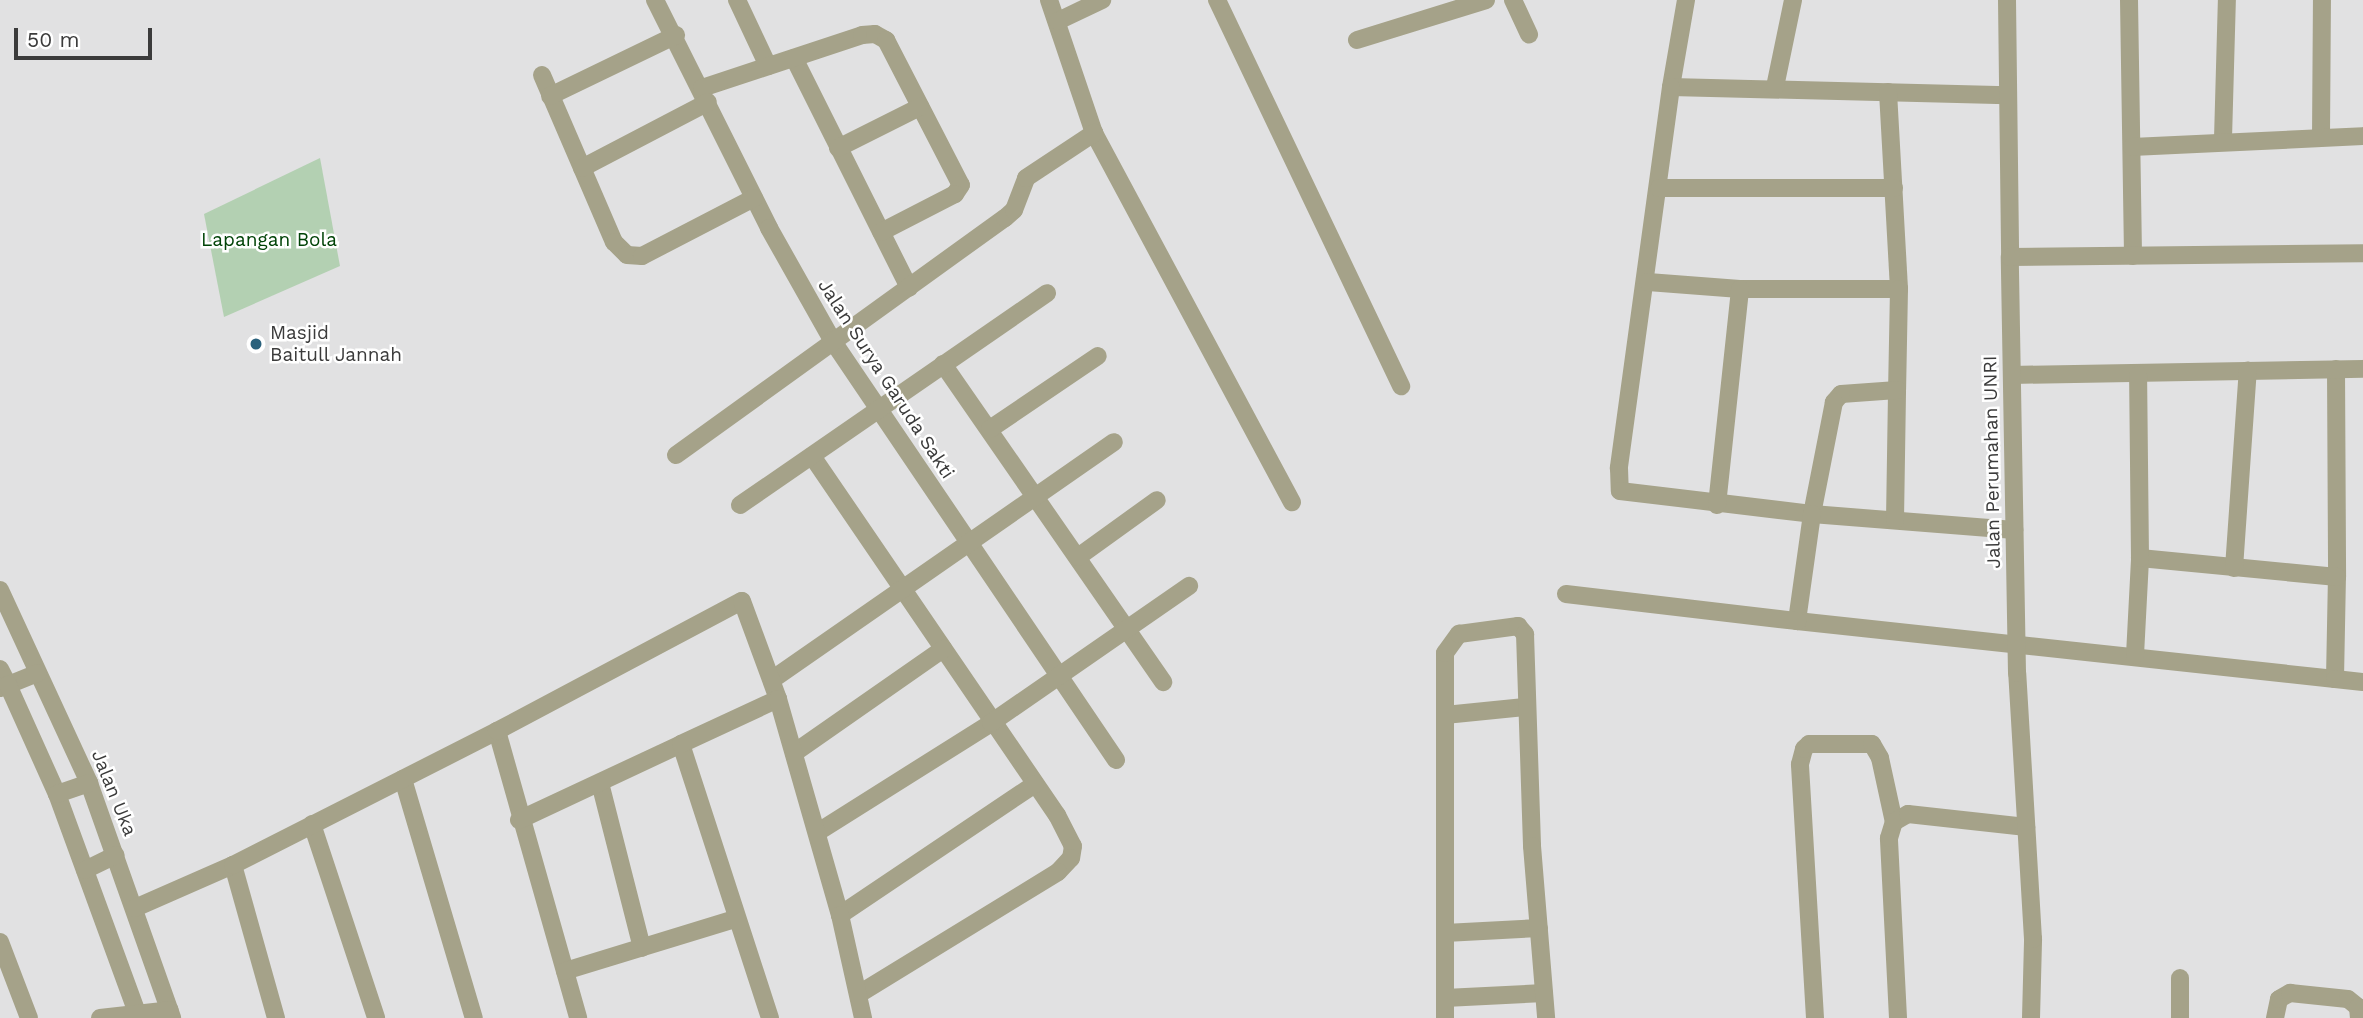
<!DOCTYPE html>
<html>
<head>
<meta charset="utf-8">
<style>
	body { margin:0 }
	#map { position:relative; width:2363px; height:1018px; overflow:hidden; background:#e1e1e2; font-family:"Work Sans",sans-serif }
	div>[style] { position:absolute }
	.green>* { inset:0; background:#b3d0b2 }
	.street>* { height:18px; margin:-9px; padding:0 9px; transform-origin:9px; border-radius:9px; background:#a5a289 }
	.dots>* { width:19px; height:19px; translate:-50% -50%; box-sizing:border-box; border:4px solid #fff; border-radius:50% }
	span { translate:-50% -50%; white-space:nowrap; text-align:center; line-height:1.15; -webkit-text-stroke:5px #fff; paint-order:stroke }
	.park-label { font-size:19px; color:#004307 }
	.poi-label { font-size:19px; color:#3b3b3b }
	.left { translate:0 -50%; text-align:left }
	.street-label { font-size:19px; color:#3b3b3b }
	.scale { position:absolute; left:14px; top:28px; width:138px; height:32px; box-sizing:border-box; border:4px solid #3b3b3b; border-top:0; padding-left:9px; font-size:21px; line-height:24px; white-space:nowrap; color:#3b3b3b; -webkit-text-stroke:5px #fff; paint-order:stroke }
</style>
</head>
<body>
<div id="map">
	<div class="green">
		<i style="clip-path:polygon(320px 158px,340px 266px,224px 317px,204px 214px)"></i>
	</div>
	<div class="street">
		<i style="left:655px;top:0;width:255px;rotate:63.4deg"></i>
		<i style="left:769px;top:228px;width:129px;rotate:60.6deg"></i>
		<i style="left:832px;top:340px;width:507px;rotate:55.93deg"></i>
		<i style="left:737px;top:0;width:73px;rotate:64.8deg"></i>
		<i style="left:1049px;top:0;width:140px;rotate:71.3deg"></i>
		<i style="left:1094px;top:133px;width:419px;rotate:61.8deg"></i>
		<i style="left:1217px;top:0;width:428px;rotate:64.5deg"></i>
		<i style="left:1513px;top:0;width:38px;rotate:65deg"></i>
		<i style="left:1686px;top:0;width:88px;rotate:99.8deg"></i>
		<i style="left:1671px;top:87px;width:336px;rotate:1.4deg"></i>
		<i style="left:2007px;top:0;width:257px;rotate:89.3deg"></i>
		<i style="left:2129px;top:0;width:256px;rotate:89.1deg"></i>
		<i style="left:1058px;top:21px;width:49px;rotate:-25.5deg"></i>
		<i style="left:1357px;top:40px;width:135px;rotate:-17.2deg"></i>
		<i style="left:794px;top:58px;width:257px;rotate:63.4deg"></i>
		<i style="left:542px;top:75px;width:182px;rotate:66.7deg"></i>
		<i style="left:614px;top:242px;width:18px;rotate:45deg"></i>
		<i style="left:627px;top:255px;width:15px;rotate:4deg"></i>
		<i style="left:642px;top:256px;width:126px;rotate:-27.4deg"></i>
		<i style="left:1671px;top:87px;width:385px;rotate:97.8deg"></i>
		<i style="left:1619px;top:468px;width:23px;rotate:88deg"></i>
		<i style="left:1620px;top:491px;width:193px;rotate:6.8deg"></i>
		<i style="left:1812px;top:514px;width:203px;rotate:4.5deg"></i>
		<i style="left:1775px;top:87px;width:89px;rotate:-78.3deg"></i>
		<i style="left:702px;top:88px;width:169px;rotate:-18.3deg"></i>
		<i style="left:862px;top:35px;width:13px;rotate:-4deg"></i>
		<i style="left:875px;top:34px;width:13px;rotate:29deg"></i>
		<i style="left:886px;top:40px;width:163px;rotate:62.7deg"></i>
		<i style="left:961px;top:185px;width:11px;rotate:124deg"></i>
		<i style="left:955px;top:194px;width:83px;rotate:152.8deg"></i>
		<i style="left:1888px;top:92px;width:197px;rotate:86.8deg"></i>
		<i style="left:550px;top:96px;width:140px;rotate:-25.8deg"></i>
		<i style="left:2321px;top:137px;width:137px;rotate:-89.6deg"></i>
		<i style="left:2223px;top:139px;width:139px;rotate:-88.4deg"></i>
		<i style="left:2132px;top:147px;width:231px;rotate:-2.7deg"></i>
		<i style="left:838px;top:148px;width:92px;rotate:-26.6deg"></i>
		<i style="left:582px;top:168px;width:142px;rotate:-27.6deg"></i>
		<i style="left:1659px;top:188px;width:235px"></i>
		<i style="left:1648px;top:282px;width:92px;rotate:4.4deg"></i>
		<i style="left:1740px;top:289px;width:159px"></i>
		<i style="left:1899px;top:289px;width:101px;rotate:91.1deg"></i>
		<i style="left:943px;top:364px;width:387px;rotate:55.3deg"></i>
		<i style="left:2336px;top:369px;width:208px;rotate:89.7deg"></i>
		<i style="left:2012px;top:375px;width:351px;rotate:-1deg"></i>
		<i style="left:990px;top:429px;width:130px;rotate:-34.1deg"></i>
		<i style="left:676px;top:455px;width:405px;rotate:-35.8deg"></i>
		<i style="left:1005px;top:218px;width:12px;rotate:-42deg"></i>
		<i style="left:1014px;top:210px;width:34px;rotate:-69deg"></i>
		<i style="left:1026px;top:178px;width:82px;rotate:-33.5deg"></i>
		<i style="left:812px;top:456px;width:435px;rotate:55.7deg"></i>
		<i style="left:1057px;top:815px;width:35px;rotate:63deg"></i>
		<i style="left:1073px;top:846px;width:12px;rotate:99deg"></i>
		<i style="left:1071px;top:858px;width:19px;rotate:133deg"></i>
		<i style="left:1058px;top:872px;width:233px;rotate:148.5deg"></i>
		<i style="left:740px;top:505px;width:373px;rotate:-34.6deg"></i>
		<i style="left:1717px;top:505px;width:217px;rotate:-83.9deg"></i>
		<i style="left:1895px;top:520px;width:130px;rotate:-89.1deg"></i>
		<i style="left:1897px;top:390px;width:56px;rotate:175.9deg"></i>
		<i style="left:1841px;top:394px;width:11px;rotate:131deg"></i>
		<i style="left:1834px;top:402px;width:114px;rotate:101.1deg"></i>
		<i style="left:1812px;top:514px;width:108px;rotate:98deg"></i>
		<i style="left:1797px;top:621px;width:541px;rotate:6.15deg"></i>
		<i style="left:2335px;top:679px;width:102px;rotate:-88.9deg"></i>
		<i style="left:2337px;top:577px;width:198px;rotate:-174.5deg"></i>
		<i style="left:1078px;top:557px;width:97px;rotate:-35.8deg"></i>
		<i style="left:2234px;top:568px;width:198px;rotate:-86deg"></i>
		<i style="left:0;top:590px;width:213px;rotate:65.2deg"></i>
		<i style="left:89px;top:783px;width:249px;rotate:70.5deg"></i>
		<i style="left:1566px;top:594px;width:233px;rotate:6.7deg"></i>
		<i style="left:2135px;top:655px;width:97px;rotate:-87deg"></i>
		<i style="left:2140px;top:558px;width:183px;rotate:-90.6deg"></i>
		<i style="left:0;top:669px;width:18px;rotate:63deg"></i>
		<i style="left:8px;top:685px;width:32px;rotate:-22deg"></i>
		<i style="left:773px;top:679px;width:415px;rotate:-34.8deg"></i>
		<i style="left:2335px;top:679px;width:28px;rotate:6deg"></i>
		<i style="left:0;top:688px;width:9px;rotate:-21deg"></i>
		<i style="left:8px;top:685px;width:120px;rotate:65.8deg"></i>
		<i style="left:57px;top:794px;width:233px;rotate:69.9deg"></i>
		<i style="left:1445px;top:715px;width:80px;rotate:-5.7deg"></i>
		<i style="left:497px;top:731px;width:298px;rotate:74.2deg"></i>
		<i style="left:794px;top:753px;width:182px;rotate:-34.9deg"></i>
		<i style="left:403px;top:779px;width:249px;rotate:73.5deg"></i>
		<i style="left:600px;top:783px;width:170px;rotate:75.7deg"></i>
		<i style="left:57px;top:794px;width:34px;rotate:-19deg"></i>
		<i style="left:519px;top:820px;width:179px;rotate:-25.1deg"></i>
		<i style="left:312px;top:824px;width:204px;rotate:71.7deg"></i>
		<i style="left:818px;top:832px;width:204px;rotate:-32.2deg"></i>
		<i style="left:991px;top:723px;width:241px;rotate:-34.7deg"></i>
		<i style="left:233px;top:865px;width:159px;rotate:74.3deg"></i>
		<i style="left:85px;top:870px;width:34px;rotate:-26deg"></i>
		<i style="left:135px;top:908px;width:107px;rotate:-23.7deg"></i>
		<i style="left:233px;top:865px;width:296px;rotate:-26.9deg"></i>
		<i style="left:497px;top:731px;width:277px;rotate:-28deg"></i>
		<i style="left:742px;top:601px;width:104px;rotate:69.8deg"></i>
		<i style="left:840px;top:915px;width:235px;rotate:-33.9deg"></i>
		<i style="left:1445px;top:933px;width:94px;rotate:-3deg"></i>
		<i style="left:0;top:942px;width:81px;rotate:69.1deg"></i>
		<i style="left:565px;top:971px;width:178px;rotate:-17deg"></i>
		<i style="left:1445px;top:998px;width:99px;rotate:-2.9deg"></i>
		<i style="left:100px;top:1018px;width:70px;rotate:-6.5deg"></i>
		<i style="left:770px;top:1018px;width:288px;rotate:-108deg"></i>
		<i style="left:681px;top:744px;width:107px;rotate:-24.9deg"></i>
		<i style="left:778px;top:699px;width:225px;rotate:74deg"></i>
		<i style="left:840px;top:915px;width:106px;rotate:77.4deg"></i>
		<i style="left:1445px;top:1018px;width:365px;rotate:-90deg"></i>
		<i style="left:1445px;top:653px;width:24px;rotate:-54deg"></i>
		<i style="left:1459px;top:634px;width:60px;rotate:-7.7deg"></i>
		<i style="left:1518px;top:626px;width:11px;rotate:49deg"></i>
		<i style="left:1525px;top:634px;width:212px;rotate:88.1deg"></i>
		<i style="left:1532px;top:846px;width:173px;rotate:85.3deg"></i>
		<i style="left:1815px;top:1018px;width:254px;rotate:-93.4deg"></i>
		<i style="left:1800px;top:764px;width:16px;rotate:-75deg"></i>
		<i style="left:1804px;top:749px;width:7px;rotate:-45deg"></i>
		<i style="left:1809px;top:744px;width:63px"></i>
		<i style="left:1872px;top:744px;width:16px;rotate:60deg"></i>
		<i style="left:1880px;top:758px;width:66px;rotate:77.7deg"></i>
		<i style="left:1898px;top:1018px;width:180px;rotate:-92.9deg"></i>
		<i style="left:1889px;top:838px;width:17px;rotate:-73deg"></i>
		<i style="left:1894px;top:822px;width:16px;rotate:-30deg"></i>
		<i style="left:1908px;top:814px;width:119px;rotate:6.3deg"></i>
		<i style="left:2031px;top:1018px;width:79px;rotate:-88.5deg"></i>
		<i style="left:2033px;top:939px;width:266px;rotate:-93.4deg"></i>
		<i style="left:2017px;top:673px;width:416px;rotate:-91deg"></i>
		<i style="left:2010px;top:257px;width:353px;rotate:-0.6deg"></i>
		<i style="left:2180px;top:1018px;width:40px;rotate:-90deg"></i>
		<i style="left:2275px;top:1018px;width:19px;rotate:-78deg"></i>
		<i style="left:2279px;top:999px;width:13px;rotate:-29deg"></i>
		<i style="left:2290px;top:993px;width:58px;rotate:5.9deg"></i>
		<i style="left:2348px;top:999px;width:13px;rotate:39deg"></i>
		<i style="left:2358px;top:1007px;width:11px;rotate:85deg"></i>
	</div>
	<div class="dots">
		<i style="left:256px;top:344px;background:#2a617c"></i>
	</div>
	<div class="park-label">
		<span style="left:269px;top:240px">Lapangan Bola</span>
	</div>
	<div class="poi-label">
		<span class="left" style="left:270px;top:344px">Masjid<br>Baitull Jannah</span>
	</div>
	<div class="street-label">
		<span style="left:886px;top:379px;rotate:57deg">Jalan Surya Garuda Sakti</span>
		<span style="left:1992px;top:462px;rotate:-91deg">Jalan Perumahan UNRI</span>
		<span style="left:114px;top:793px;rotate:68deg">Jalan Uka</span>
	</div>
	<div class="scale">50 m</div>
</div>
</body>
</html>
